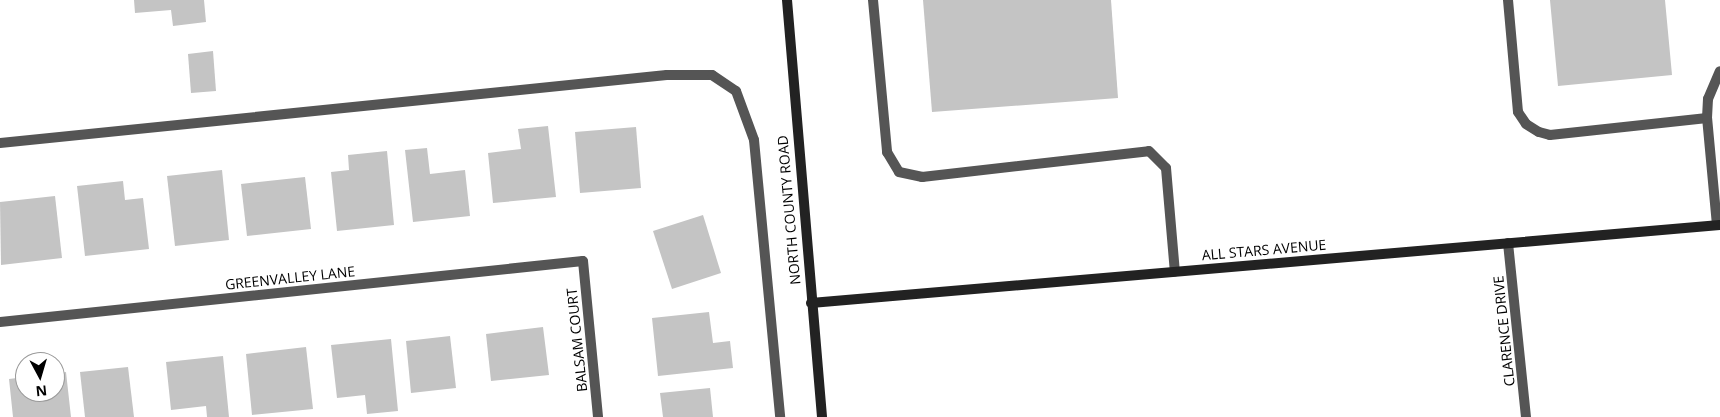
<!DOCTYPE html>
<html>
<head>
<meta charset="utf-8">
<style>
	body { margin:0 }
	#map { position:relative; width:1720px; height:417px; overflow:hidden; background:#fff; font-family:"Open Sans",sans-serif }
	div>[style] { position:absolute }
	.building>* { inset:0; background:#c4c4c4 }
	.lane>* { height:10px; margin:-5px; padding:0 5px; transform-origin:5px; border-radius:5px; background:#555 }
	.street>* { height:10px; margin:-5px; padding:0 5px; transform-origin:5px; border-radius:5px; background:#555 }
	.secondary>* { height:10px; margin:-5px; padding:0 5px; transform-origin:5px; border-radius:5px; background:#222 }
	span { translate:-50% -50%; white-space:nowrap; text-align:center; line-height:1.15; -webkit-text-stroke:4px #fff; paint-order:stroke }
	.street-label { font-size:14px; color:#000 }
	.north { position:absolute; left:15px; top:352px; width:50px; height:50px; box-sizing:border-box; background:#fff; border:1px solid #999; border-radius:50%; rotate:174deg; font-size:14px; font-weight:700; line-height:20px; text-align:center; color:#000 }
	.north::after { content:''; display:block; margin:auto; width:18px; height:22px; background:#000; clip-path:polygon(50% 0,100% 100%,50% 72%,0 100%) }
</style>
</head>
<body>
<div id="map">
	<div class="building">
		<i style="clip-path:polygon(134px 0,204px 0,206px 22px,173px 26px,171px 10px,135px 13px)"></i>
		<i style="clip-path:polygon(923px 0,1111px 0,1118px 98px,932px 112px)"></i>
		<i style="clip-path:polygon(1550px 0,1665px 0,1672px 75px,1558px 86px)"></i>
		<i style="clip-path:polygon(213px 51px,216px 91px,191px 93px,188px 54px)"></i>
		<i style="clip-path:polygon(548px 126px,556px 197px,493px 203px,488px 153px,521px 149px,518px 129px)"></i>
		<i style="clip-path:polygon(636px 127px,641px 188px,580px 193px,575px 132px)"></i>
		<i style="clip-path:polygon(427px 148px,430px 174px,465px 170px,470px 216px,413px 222px,405px 150px)"></i>
		<i style="clip-path:polygon(387px 151px,394px 225px,337px 231px,331px 172px,349px 170px,348px 155px)"></i>
		<i style="clip-path:polygon(222px 170px,229px 240px,175px 246px,167px 176px)"></i>
		<i style="clip-path:polygon(305px 177px,311px 229px,247px 236px,241px 184px)"></i>
		<i style="clip-path:polygon(123px 181px,125px 200px,143px 198px,149px 249px,85px 256px,77px 186px)"></i>
		<i style="clip-path:polygon(55px 196px,62px 258px,1px 265px,0 202px)"></i>
		<i style="clip-path:polygon(703px 215px,721px 273px,672px 289px,653px 231px)"></i>
		<i style="clip-path:polygon(709px 312px,713px 343px,730px 341px,733px 368px,658px 376px,652px 318px)"></i>
		<i style="clip-path:polygon(543px 327px,549px 375px,491px 381px,486px 334px)"></i>
		<i style="clip-path:polygon(450px 336px,456px 388px,411px 393px,406px 341px)"></i>
		<i style="clip-path:polygon(391px 339px,398px 411px,367px 414px,365px 395px,337px 398px,331px 345px)"></i>
		<i style="clip-path:polygon(306px 347px,313px 409px,252px 415px,246px 354px)"></i>
		<i style="clip-path:polygon(223px 356px,229px 417px,207px 417px,206px 406px,171px 410px,166px 362px)"></i>
		<i style="clip-path:polygon(128px 367px,134px 417px,85px 417px,80px 372px)"></i>
		<i style="clip-path:polygon(66px 372px,71px 417px,13px 417px,9px 379px,25px 377px,25px 392px,55px 392px,55px 374px)"></i>
		<i style="clip-path:polygon(710px 388px,713px 417px,663px 417px,660px 393px)"></i>
	</div>
	<div class="lane">
		<i style="left:873px;top:0;width:153px;rotate:84.7deg"></i>
		<i style="left:887px;top:152px;width:23px;rotate:59deg"></i>
		<i style="left:899px;top:172px;width:24px;rotate:12deg"></i>
		<i style="left:922px;top:177px;width:228px;rotate:-6.5deg"></i>
		<i style="left:1149px;top:151px;width:24px;rotate:45deg"></i>
		<i style="left:1166px;top:168px;width:104px;rotate:85.1deg"></i>
		<i style="left:1508px;top:0;width:112px;rotate:84.9deg"></i>
		<i style="left:1518px;top:112px;width:14px;rotate:56deg"></i>
		<i style="left:1526px;top:124px;width:15px;rotate:32deg"></i>
		<i style="left:1539px;top:132px;width:11px;rotate:15deg"></i>
		<i style="left:1550px;top:135px;width:158px;rotate:-6.2deg"></i>
		<i style="left:0;top:143px;width:670px;rotate:-5.82deg"></i>
		<i style="left:667px;top:75px;width:45px"></i>
		<i style="left:712px;top:75px;width:29px;rotate:34deg"></i>
		<i style="left:736px;top:91px;width:52px;rotate:69.8deg"></i>
		<i style="left:754px;top:140px;width:278px;rotate:84.6deg"></i>
		<i style="left:1717px;top:225px;width:107px;rotate:-95.3deg"></i>
		<i style="left:1707px;top:118px;width:19px;rotate:-87deg"></i>
		<i style="left:1708px;top:99px;width:30px;rotate:-67deg"></i>
	</div>
	<div class="street">
		<i style="left:1508px;top:243px;width:175px;rotate:84.1deg"></i>
		<i style="left:0;top:322px;width:586px;rotate:-5.97deg"></i>
		<i style="left:583px;top:261px;width:157px;rotate:84.5deg"></i>
	</div>
	<div class="secondary">
		<i style="left:787px;top:0;width:418px;rotate:85.2deg"></i>
		<i style="left:811px;top:303px;width:912px;rotate:-4.9deg"></i>
	</div>
	<div class="street-label">
		<span style="left:789px;top:210px;rotate:-95deg">NORTH COUNTY ROAD</span>
		<span style="left:1264px;top:250px;rotate:-5deg">ALL STARS AVENUE</span>
		<span style="left:290px;top:278px;rotate:-6deg">GREENVALLEY LANE</span>
		<span style="left:1504px;top:331px;rotate:-96deg">CLARENCE DRIVE</span>
		<span style="left:577px;top:340px;rotate:-96deg">BALSAM COURT</span>
	</div>
	<div class="north">N</div>
</div>
</body>
</html>
